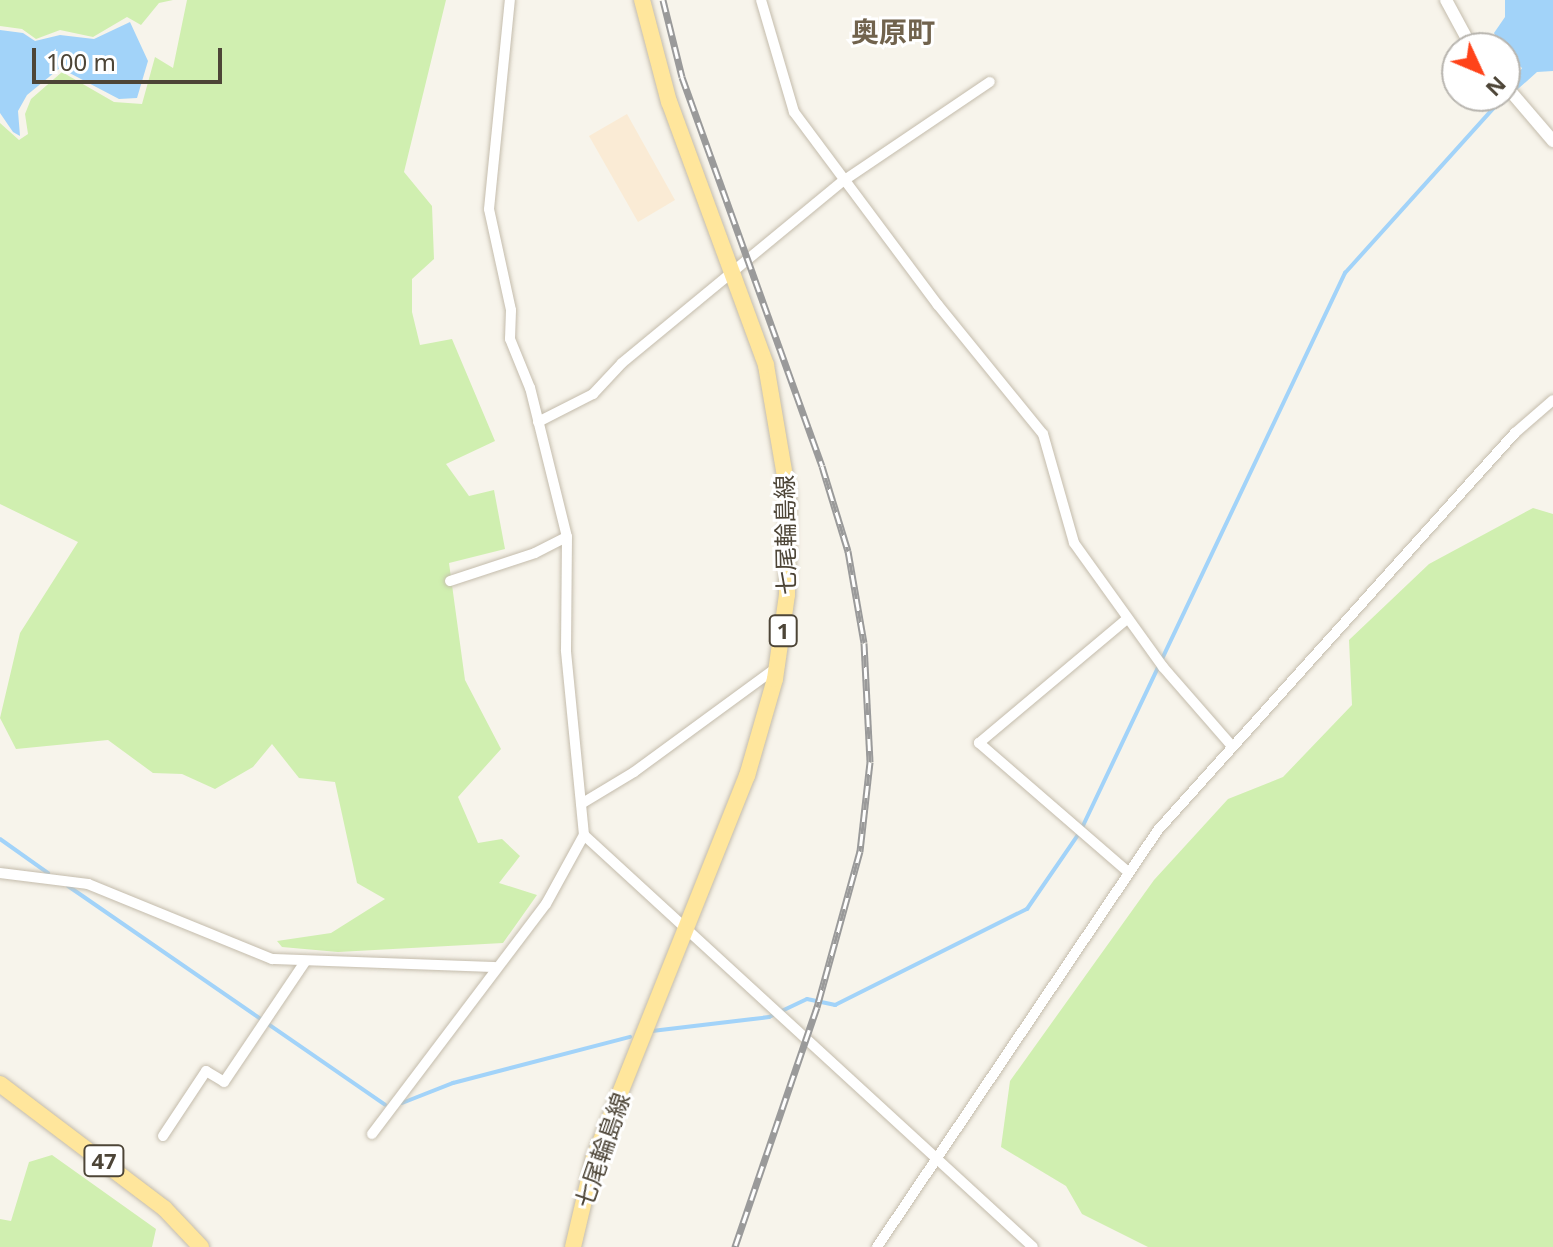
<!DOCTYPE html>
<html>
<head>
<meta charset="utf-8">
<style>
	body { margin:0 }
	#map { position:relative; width:1553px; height:1247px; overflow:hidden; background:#f7f4eb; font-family:"Noto Sans","Noto Sans JP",sans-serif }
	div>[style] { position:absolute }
	.commercial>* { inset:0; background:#faebd5 }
	.green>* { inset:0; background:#d0efb0 }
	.water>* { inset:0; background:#a2d3f9 }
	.stream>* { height:4px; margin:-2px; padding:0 2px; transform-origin:2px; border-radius:2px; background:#a2d3f9 }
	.roads { filter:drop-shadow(0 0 2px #c4bcac) drop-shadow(0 0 2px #c4bcac) }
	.minor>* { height:10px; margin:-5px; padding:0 5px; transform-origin:5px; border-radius:5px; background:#fff }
	.tertiary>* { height:12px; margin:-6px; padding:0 6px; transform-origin:6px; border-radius:6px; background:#fff }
	.primary>* { height:16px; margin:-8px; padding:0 8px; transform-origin:8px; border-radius:8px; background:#ffe69c }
	.rail>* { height:7px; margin-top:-3.5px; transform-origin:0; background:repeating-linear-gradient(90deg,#fff 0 12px,#9a9a9a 0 24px); box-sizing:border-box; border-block:2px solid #9a9a9a }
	span { translate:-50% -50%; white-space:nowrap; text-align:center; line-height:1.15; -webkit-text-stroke:6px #fff; paint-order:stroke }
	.shield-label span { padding:2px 6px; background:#fff; border:2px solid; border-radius:6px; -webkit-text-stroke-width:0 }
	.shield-label { font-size:22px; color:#4d4537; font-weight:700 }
	.street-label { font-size:24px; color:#4d4537 }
	.quarter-label { font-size:28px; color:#71634d; font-weight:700 }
	.north { position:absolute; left:1441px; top:32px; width:80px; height:80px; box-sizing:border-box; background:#fff; border:2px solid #b8b5af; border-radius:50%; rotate:134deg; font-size:22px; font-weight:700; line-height:32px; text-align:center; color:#4d4537 }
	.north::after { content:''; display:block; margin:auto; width:28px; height:36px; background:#ff431a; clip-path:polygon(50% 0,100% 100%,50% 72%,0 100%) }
	.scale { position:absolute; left:32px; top:48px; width:190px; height:36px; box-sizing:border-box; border:4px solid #4d4537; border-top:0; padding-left:10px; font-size:24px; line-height:28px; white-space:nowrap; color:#4d4537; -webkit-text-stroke:6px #fff; paint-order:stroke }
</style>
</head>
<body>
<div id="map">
	<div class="commercial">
		<i style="clip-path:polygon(627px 114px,675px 200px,638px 222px,589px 136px)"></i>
	</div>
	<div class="green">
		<i style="clip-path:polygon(0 0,173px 0,159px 3px,141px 25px,127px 17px,93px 37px,60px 30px,36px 39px,22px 29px,0 26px)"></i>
		<i style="clip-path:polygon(187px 0,446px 0,404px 172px,432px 206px,434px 259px,412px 279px,412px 312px,420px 345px,452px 339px,495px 441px,446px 464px,469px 496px,494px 490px,505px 549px,449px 563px,465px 680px,501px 749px,458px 797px,478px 843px,502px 839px,520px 856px,499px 883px,537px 895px,503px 943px,338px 952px,282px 947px,277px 941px,331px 933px,385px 899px,357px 883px,335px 782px,299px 778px,272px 744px,253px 767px,215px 789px,182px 774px,153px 773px,108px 740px,16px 749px,0 718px,20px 633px,78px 542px,0 504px,0 123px,19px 140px,28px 134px,25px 114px,31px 99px,62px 72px,114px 102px,142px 104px,155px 57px,173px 68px)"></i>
		<i style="clip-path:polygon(1533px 508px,1553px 514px,1553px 1247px,1148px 1247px,1082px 1214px,1066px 1186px,1001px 1147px,1010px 1081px,1154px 880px,1228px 799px,1283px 777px,1352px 705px,1349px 640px,1429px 564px)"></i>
		<i style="clip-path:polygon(52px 1155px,156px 1229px,152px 1247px,0 1247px,0 1219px,11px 1221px,29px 1162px)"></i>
	</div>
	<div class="water">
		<i style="clip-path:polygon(1505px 0,1553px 0,1553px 71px,1537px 72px,1499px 106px,1494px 101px,1505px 96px,1522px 68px,1505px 54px,1494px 33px,1505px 17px)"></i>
		<i style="clip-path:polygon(130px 22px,148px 61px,137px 98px,119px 99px,60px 68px,27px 95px,18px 111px,20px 136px,13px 132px,0 113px,0 30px,23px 33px,35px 41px,60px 35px,94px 39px)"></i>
	</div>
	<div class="stream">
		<i style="left:0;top:839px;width:59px;rotate:35.3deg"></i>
		<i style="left:68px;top:886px;width:385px;rotate:34.6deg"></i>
		<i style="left:652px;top:1031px;width:118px;rotate:-6.8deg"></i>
		<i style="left:769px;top:1017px;width:42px;rotate:-25.3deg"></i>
		<i style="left:807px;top:999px;width:29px;rotate:12deg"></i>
		<i style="left:835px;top:1005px;width:215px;rotate:-26.6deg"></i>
		<i style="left:1027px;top:909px;width:93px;rotate:-55.5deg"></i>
		<i style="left:1080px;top:832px;width:619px;rotate:-64.64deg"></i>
		<i style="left:1345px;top:273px;width:230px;rotate:-48deg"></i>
		<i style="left:402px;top:1103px;width:55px;rotate:-21.4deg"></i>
		<i style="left:453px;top:1083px;width:183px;rotate:-14.6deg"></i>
	</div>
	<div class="roads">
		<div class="minor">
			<i style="left:761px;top:0;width:117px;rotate:73.6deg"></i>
			<i style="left:794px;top:112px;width:241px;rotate:53.3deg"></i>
			<i style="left:938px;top:305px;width:166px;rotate:50.9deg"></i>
			<i style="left:1043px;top:434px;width:113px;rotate:74.1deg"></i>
			<i style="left:1074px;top:543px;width:153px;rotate:54.3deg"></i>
			<i style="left:1163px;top:667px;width:103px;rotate:48.9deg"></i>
			<i style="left:538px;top:422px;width:62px;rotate:-27deg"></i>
			<i style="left:593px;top:394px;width:42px;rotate:-46.9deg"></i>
			<i style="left:622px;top:363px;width:286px;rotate:-39.5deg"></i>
			<i style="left:843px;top:181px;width:177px;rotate:-34deg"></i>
			<i style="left:450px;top:581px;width:89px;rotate:-18.2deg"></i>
			<i style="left:535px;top:553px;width:36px;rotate:-27deg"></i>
			<i style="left:581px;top:804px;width:62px;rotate:-31.1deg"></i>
			<i style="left:634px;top:772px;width:176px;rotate:-36.2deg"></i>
			<i style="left:584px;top:835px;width:609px;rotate:42.54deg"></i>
			<i style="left:1127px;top:871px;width:196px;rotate:-139.1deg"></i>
			<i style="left:979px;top:743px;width:194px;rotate:-40deg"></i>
			<i style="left:0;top:873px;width:89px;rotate:7.1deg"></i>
			<i style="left:88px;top:884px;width:199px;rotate:22.2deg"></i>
			<i style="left:272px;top:959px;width:223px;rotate:2.1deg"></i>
			<i style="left:372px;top:1134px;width:288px;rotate:-52.9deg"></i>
			<i style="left:546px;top:904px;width:79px;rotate:-61.2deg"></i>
			<i style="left:584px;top:835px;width:186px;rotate:-95.6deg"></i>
			<i style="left:566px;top:650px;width:113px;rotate:-89.5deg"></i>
			<i style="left:567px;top:537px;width:154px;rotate:-103.9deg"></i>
			<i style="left:530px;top:388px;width:53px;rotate:-112.2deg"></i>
			<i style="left:510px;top:339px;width:29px;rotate:-88deg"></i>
			<i style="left:511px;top:310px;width:103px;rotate:-102.3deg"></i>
			<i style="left:489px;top:209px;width:210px;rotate:-84.3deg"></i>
			<i style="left:163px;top:1136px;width:78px;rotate:-56.5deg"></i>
			<i style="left:206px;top:1071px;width:21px;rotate:31deg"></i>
			<i style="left:224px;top:1082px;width:145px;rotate:-56deg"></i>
			<i style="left:877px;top:1247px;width:503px;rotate:-56.03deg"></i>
			<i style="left:1158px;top:830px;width:534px;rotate:-48.04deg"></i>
			<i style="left:1515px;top:433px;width:50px;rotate:-41deg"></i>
		</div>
		<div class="tertiary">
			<i style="left:1446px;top:0;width:55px;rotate:61.6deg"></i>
			<i style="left:1505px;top:85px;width:74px;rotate:49.4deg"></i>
		</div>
		<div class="primary">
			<i style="left:0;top:1084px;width:206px;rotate:37.1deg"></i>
			<i style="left:164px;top:1208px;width:54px;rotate:46.5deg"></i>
			<i style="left:573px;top:1247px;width:91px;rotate:-76.7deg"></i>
			<i style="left:594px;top:1158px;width:412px;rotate:-68.2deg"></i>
			<i style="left:747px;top:776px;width:101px;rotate:-73.9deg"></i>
			<i style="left:775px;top:679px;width:85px;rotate:-81.9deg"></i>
			<i style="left:787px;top:595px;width:101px;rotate:-89.4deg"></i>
			<i style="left:788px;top:494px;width:131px;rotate:-99.7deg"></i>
			<i style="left:766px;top:365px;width:280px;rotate:-110.2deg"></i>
			<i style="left:669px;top:102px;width:106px;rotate:-104.8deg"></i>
		</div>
	</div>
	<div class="rail">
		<i style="left:663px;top:0;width:79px;rotate:76.1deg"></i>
		<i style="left:682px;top:77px;width:413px;rotate:70.2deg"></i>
		<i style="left:822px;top:466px;width:89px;rotate:73deg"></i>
		<i style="left:848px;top:551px;width:93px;rotate:80.1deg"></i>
		<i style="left:864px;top:643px;width:119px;rotate:87.1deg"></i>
		<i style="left:870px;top:762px;width:90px;rotate:96.4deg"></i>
		<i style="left:860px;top:851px;width:162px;rotate:105.4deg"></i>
		<i style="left:817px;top:1007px;width:254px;rotate:108.9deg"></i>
	</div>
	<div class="shield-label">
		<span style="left:783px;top:631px">1</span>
		<span style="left:104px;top:1161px">47</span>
	</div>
	<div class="street-label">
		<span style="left:785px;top:535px;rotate:-91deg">七尾輪島線</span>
		<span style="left:602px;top:1150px;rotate:-71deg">七尾輪島線</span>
	</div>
	<div class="quarter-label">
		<span style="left:893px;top:31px">奥原町</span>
	</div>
	<div class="north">N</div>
	<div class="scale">100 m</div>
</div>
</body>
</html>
